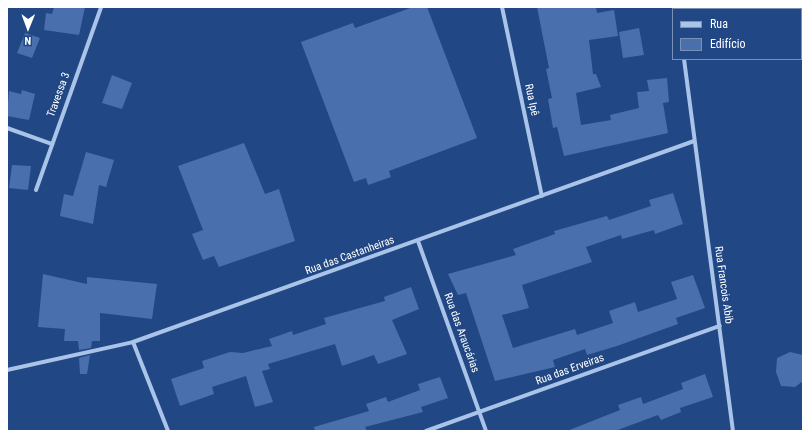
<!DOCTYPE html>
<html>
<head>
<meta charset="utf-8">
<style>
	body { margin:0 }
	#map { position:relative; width:810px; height:438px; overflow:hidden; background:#214784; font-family:"Roboto Condensed",sans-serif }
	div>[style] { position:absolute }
	.building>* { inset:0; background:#4970ad }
	.street>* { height:4px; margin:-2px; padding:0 2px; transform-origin:2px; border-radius:2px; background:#a9c3e9 }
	span { translate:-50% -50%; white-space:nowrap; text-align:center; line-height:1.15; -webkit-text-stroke:3px #214784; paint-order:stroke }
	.street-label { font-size:11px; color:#fff }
	.frame { position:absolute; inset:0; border:8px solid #fff; pointer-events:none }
	.legend { position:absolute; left:672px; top:8px; width:130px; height:52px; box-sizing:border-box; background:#214784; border:1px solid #7a91b5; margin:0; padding:5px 7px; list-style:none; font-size:12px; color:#fff }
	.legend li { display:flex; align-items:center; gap:8px; height:20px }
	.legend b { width:20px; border:1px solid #7a91b5 }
	.north { position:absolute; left:8px; top:8px; width:40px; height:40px; -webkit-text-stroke:3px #214784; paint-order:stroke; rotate:181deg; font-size:11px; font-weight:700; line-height:16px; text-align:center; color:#fff }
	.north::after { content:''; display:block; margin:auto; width:14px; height:18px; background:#fff; clip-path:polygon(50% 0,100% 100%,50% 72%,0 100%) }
</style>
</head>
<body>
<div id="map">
	<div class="building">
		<i style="clip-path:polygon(54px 7px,85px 7px,79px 35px,44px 30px,46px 13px,52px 14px)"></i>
		<i style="clip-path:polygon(413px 7px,427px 7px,477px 138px,389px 171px,391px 177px,368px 185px,366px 178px,354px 182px,301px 42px,353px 23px,355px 28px)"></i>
		<i style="clip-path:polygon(537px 7px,596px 7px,597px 13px,614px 10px,618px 36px,589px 40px,593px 74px,596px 74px,601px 87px,576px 93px,581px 125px,611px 120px,610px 115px,639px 108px,637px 92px,649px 91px,647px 80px,667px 78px,669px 102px,663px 103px,668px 133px,564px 156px,557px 127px,553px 128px,548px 99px,552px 98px,546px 69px,549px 68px)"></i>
		<i style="clip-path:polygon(639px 28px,644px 55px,623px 58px,619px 32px)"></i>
		<i style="clip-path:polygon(25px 33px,40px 38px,32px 58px,17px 53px)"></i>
		<i style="clip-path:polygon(112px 75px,132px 83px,122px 109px,102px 103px)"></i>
		<i style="clip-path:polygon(22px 90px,35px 94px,29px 120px,7px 116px,9px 91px,21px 94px)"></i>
		<i style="clip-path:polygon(244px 143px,265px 194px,279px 189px,295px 241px,219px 267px,214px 256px,203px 260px,192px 234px,203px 230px,178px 166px)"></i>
		<i style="clip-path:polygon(86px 152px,114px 160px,106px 187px,99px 185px,93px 224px,60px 216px,64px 194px,73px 196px)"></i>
		<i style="clip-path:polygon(12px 165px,31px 166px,28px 190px,9px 188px)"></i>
		<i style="clip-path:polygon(673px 193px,683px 224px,655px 234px,654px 230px,622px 239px,621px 235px,586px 247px,592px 262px,522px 285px,529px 308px,502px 315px,513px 348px,575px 329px,577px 335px,613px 323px,609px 311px,635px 302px,638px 312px,677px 299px,671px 282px,693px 275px,705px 308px,676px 318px,678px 324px,617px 346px,587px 355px,585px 349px,553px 360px,555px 367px,495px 381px,466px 293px,458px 295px,448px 274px,516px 255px,513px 249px,555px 234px,554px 231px,607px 216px,609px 220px,651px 206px,649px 200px)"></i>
		<i style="clip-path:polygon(43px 274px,87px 284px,87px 277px,157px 284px,152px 319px,100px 313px,100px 341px,92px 341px,91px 348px,79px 350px,78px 341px,64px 341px,65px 329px,38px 327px)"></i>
		<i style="clip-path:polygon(411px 287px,419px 309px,392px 320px,407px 354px,378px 364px,374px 355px,342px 366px,335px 344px,268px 364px,270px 369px,262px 371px,273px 402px,255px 407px,246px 376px,212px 387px,214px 394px,180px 406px,171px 379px,204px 368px,202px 361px,230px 352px,243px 353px,272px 346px,269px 339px,292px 331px,293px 335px,326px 324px,324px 318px,385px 301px,384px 297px)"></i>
		<i style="clip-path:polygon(790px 352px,803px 355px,803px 381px,795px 387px,781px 386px,776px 372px,777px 358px)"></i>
		<i style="clip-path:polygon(90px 355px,87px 374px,80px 374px,79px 358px)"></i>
		<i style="clip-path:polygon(705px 374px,713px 397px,680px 408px,681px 412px,661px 420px,658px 415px,615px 431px,567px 431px,620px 410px,618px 405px,641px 397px,643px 404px,683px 389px,681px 383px)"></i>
		<i style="clip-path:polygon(440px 377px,448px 398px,421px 407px,423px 412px,365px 427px,367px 431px,315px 431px,314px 427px,369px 411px,366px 404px,386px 397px,388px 402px,420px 390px,418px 384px)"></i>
	</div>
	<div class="street">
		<i style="left:502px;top:7px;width:193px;rotate:78.1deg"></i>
		<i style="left:678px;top:7px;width:2px;rotate:63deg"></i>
		<i style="left:684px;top:59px;width:375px;rotate:82.5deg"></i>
		<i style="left:7px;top:128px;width:48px;rotate:19.6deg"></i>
		<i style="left:36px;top:190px;width:194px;rotate:-70.4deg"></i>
		<i style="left:418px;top:241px;width:202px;rotate:70.3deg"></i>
		<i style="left:133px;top:342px;width:96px;rotate:68.5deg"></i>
		<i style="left:7px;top:370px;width:129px;rotate:-12.5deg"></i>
		<i style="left:133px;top:342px;width:596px;rotate:-19.71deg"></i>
		<i style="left:426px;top:431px;width:312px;rotate:-19.7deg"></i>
	</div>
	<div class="street-label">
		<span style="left:59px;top:95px;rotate:-70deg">Travessa 3</span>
		<span style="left:531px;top:100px;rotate:78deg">Rua Ipê</span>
		<span style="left:350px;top:256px;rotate:-20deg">Rua das Castanheiras</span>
		<span style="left:723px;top:285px;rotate:82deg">Rua Francois Abib</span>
		<span style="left:461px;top:333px;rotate:70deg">Rua das Araucárias</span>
		<span style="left:570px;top:370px;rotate:-20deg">Rua das Erveiras</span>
	</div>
	<div class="frame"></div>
	<ul class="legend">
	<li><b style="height:5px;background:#a9c3e9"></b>Rua</li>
	<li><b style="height:11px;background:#4970ad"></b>Edifício</li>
	</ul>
	<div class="north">N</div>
</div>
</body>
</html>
